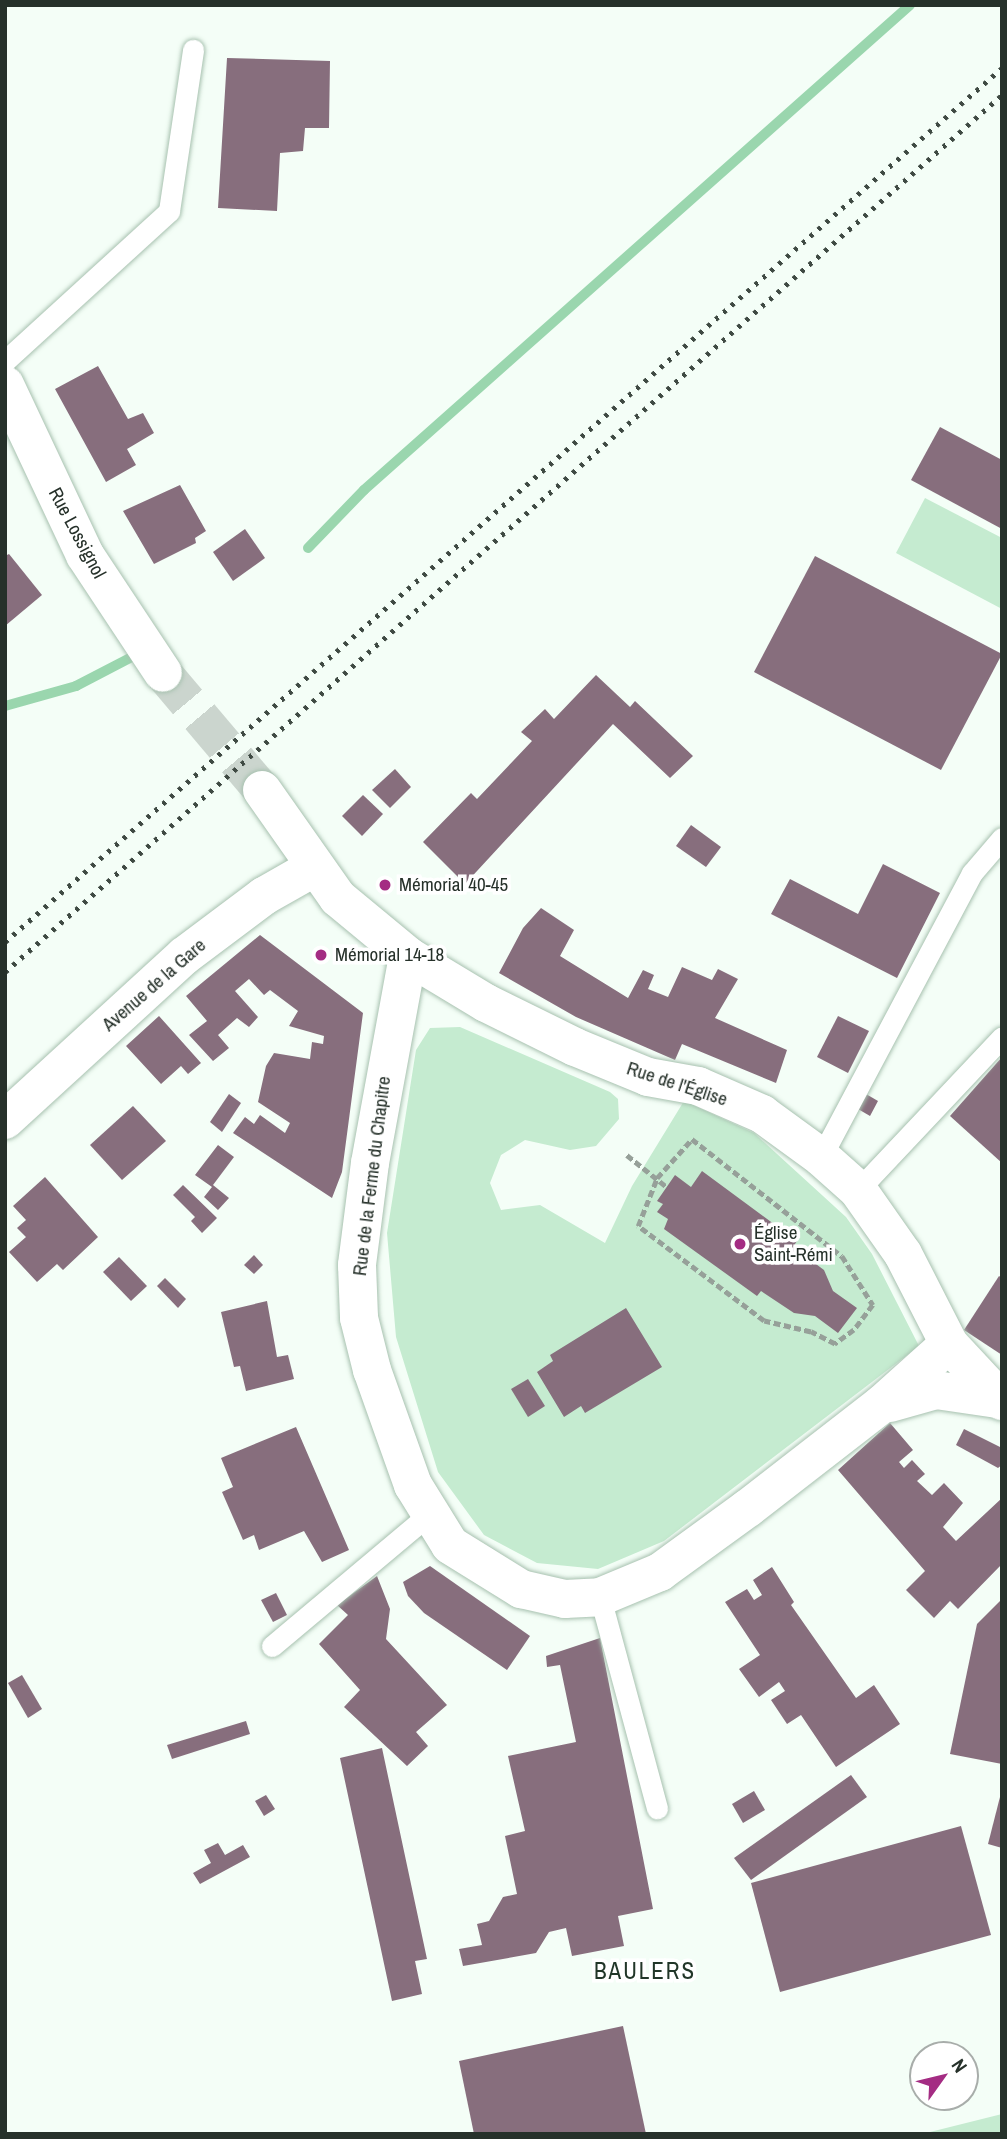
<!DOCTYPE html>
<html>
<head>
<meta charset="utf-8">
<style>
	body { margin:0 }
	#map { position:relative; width:1007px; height:2139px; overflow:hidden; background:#f4fef7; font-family:"Archivo Narrow",sans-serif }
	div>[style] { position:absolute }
	.green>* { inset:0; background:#c5ebd0 }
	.stream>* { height:10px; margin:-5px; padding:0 5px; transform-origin:5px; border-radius:5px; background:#9ad6ae }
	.building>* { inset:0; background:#876e7d }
	.street-tunnel>* { height:38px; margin-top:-19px; transform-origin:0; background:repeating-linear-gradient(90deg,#cbd5ce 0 38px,transparent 0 57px) }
	.path>* { height:4.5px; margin-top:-2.25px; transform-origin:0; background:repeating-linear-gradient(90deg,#96a099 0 7px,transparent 0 10.5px) }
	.roads { filter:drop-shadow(0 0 2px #a7c1af) drop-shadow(0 0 2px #a7c1af) }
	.lane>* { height:21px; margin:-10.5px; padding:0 10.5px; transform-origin:10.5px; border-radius:10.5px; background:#fff }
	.street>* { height:38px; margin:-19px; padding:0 19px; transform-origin:19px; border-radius:19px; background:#fff }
	.rail>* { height:5px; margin-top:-2.5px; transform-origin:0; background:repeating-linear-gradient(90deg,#3f4a43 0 3.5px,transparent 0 10.5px) }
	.dots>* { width:19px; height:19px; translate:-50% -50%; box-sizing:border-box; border:4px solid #fff; border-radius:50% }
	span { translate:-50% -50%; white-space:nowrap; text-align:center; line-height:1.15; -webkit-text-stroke:7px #fff; paint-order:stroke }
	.street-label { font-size:19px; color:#26312a }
	.poi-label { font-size:19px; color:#26312a }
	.left { translate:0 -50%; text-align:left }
	.quarter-label { font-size:23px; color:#213628; letter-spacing:2px }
	.frame { position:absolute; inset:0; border:7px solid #26312a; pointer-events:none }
	.north { position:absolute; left:909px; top:2041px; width:70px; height:70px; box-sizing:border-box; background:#fff; border:2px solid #a8adaa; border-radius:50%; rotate:56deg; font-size:19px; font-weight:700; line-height:28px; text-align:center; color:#26312a }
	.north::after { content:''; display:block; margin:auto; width:24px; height:32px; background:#a42c83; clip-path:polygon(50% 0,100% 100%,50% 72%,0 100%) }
</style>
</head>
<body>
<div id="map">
	<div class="green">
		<i style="clip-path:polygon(925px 498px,1002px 538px,1002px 609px,896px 553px)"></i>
		<i style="clip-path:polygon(460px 1027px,610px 1092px,618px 1099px,619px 1119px,596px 1146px,570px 1150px,525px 1140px,501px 1155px,490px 1183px,501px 1210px,540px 1205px,605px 1243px,632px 1186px,684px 1101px,754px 1133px,846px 1217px,872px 1254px,919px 1346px,664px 1541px,598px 1569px,537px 1563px,484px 1535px,438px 1472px,396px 1337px,387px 1233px,416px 1050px,430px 1028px)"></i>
		<i style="clip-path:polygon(1002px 2114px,1002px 2134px,922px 2134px)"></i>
	</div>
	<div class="stream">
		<i style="left:308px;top:548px;width:81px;rotate:-46deg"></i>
		<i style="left:364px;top:490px;width:730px;rotate:-41.61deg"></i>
		<i style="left:5px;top:706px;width:74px;rotate:-15.7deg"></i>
		<i style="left:76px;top:686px;width:61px;rotate:-27.4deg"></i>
	</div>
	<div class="building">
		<i style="clip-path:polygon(227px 58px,330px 61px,329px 128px,305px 128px,303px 151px,280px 153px,277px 211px,218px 208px)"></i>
		<i style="clip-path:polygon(98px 366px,128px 419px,143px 413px,154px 433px,127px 449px,136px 465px,106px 482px,55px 389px)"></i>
		<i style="clip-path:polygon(940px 427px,1002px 460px,1002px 529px,911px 480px)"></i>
		<i style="clip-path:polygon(180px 485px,206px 531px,195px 538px,196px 543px,154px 564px,123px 511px)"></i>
		<i style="clip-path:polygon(245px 529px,265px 558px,233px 581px,213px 552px)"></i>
		<i style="clip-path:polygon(9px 554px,42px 595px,5px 626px,5px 556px)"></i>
		<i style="clip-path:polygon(815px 556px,1002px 654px,941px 770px,754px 672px)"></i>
		<i style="clip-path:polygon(596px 675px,630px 707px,635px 701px,693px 756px,670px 778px,613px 724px,465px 884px,423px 842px,471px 793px,477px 799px,532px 741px,521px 732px,545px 709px,554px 719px)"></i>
		<i style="clip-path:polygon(395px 769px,411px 787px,390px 808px,372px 790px)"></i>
		<i style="clip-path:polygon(363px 795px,383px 814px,362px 836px,342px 816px)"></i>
		<i style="clip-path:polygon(691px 825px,721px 847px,706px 867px,676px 846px)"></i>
		<i style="clip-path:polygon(883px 864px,940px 893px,897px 978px,771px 914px,790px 879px,858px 914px)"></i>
		<i style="clip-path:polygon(541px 908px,574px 930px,560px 956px,628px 998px,643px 970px,654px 975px,648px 989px,668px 997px,682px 967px,712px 980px,718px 969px,738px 979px,715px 1018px,787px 1050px,776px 1083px,682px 1044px,675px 1060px,576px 1017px,499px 973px,523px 928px)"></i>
		<i style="clip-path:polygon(260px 935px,363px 1013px,342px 1172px,332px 1198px,233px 1133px,245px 1117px,254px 1124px,260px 1115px,285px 1133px,290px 1123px,258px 1102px,266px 1066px,274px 1053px,310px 1059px,312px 1042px,323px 1044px,324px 1036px,289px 1026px,298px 1011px,270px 990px,264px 995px,249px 979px,235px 991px,258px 1017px,249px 1027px,237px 1018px,218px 1035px,229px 1048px,213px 1061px,189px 1035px,207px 1021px,186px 996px)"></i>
		<i style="clip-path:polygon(159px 1016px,201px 1063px,188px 1074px,181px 1066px,161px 1084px,126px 1046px)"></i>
		<i style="clip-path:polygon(838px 1016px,869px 1031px,848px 1073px,817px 1057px)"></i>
		<i style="clip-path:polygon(1002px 1057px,1002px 1163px,950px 1116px)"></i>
		<i style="clip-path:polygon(229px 1094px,241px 1103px,222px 1132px,210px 1122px)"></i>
		<i style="clip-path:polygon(866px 1094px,878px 1101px,870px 1116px,858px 1109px)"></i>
		<i style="clip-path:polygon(133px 1106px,166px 1141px,122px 1180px,90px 1145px)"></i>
		<i style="clip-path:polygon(218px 1145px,234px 1157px,213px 1185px,229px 1198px,218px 1210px,204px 1197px,212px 1187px,195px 1175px)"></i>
		<i style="clip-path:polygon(702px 1171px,797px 1241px,793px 1247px,824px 1270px,833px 1291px,857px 1308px,838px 1333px,815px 1316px,794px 1313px,761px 1291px,757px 1296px,664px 1229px,668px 1219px,657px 1212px,663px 1204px,657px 1201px,675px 1175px,691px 1187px)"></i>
		<i style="clip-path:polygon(45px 1177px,98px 1237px,63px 1270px,57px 1264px,37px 1282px,9px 1252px,26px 1237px,17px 1228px,26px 1220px,13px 1206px)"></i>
		<i style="clip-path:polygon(183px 1185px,217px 1218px,202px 1233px,191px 1221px,195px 1217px,173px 1195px)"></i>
		<i style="clip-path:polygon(254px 1255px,263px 1265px,254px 1274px,244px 1265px)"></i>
		<i style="clip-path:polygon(119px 1257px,147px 1286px,131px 1301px,103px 1272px)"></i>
		<i style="clip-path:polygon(999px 1276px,1002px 1278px,1002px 1355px,964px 1330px)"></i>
		<i style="clip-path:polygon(165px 1278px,186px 1299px,178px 1308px,157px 1286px)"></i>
		<i style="clip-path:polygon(267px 1301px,277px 1357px,288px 1355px,294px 1379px,246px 1391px,240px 1366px,234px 1367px,221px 1312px)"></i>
		<i style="clip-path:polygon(626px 1308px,662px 1367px,585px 1413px,581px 1406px,564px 1417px,537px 1372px,553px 1361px,550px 1355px)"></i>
		<i style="clip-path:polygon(528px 1379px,545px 1406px,528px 1417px,511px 1389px)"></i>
		<i style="clip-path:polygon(890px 1423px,913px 1450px,899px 1462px,904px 1468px,912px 1460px,925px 1474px,917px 1481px,932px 1495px,944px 1483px,963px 1503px,943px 1527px,956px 1541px,1002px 1498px,1002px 1564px,958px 1609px,950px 1601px,934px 1618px,906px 1590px,925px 1571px,838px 1470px)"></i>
		<i style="clip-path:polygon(296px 1427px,349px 1550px,322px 1562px,304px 1531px,259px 1550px,254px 1535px,243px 1540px,222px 1492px,233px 1487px,221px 1458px)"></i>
		<i style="clip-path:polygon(964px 1429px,1002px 1448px,1002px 1465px,998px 1468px,956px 1445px)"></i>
		<i style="clip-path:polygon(430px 1566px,530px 1636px,507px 1670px,424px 1613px,408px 1596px,403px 1582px)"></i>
		<i style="clip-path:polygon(772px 1567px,794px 1602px,791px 1605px,856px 1698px,874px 1685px,900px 1724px,836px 1767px,801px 1715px,787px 1724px,771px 1700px,785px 1691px,779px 1682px,759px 1697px,739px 1669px,760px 1655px,725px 1602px,747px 1589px,754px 1600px,762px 1595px,753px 1580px)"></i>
		<i style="clip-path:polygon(377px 1576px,390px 1609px,386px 1639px,447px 1705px,416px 1732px,428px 1746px,407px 1766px,344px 1707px,360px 1690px,319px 1644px,348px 1615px,337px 1605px)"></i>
		<i style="clip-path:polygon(276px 1593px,287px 1615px,273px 1622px,261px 1600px)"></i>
		<i style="clip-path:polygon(1002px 1599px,1002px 1764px,950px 1754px,977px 1624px)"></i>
		<i style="clip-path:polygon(600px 1638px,653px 1909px,618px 1916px,624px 1946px,572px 1956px,566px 1928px,549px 1932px,536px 1953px,463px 1966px,459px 1949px,482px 1945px,477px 1924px,489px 1921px,503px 1897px,517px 1894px,505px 1836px,525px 1831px,508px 1756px,576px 1742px,560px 1665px,547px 1667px,546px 1656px)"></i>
		<i style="clip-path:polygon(22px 1675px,42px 1709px,28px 1718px,8px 1683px)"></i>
		<i style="clip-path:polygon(246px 1721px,250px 1734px,172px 1759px,167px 1745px)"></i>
		<i style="clip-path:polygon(382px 1748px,427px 1959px,415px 1961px,422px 1994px,392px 2001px,340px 1758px)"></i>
		<i style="clip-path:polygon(851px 1775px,867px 1797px,751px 1880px,734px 1858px)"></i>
		<i style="clip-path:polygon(754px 1791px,765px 1810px,743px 1823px,732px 1804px)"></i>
		<i style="clip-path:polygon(1001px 1793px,1002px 1793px,1002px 1848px,988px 1844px)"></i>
		<i style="clip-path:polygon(266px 1795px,275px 1809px,264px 1816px,255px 1801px)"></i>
		<i style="clip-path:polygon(961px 1826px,991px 1935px,780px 1992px,751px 1883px)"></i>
		<i style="clip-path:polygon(218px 1843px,225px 1855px,243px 1845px,250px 1857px,200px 1884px,193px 1873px,211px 1863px,204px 1850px)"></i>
		<i style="clip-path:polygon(623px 2026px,646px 2134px,474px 2134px,459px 2061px)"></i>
	</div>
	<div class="street-tunnel">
		<i style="left:163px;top:673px;width:153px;rotate:49.8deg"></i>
	</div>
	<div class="path">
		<i style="left:692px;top:1139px;width:190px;rotate:38deg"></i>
		<i style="left:842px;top:1256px;width:58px;rotate:57.7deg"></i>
		<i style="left:873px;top:1305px;width:31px;rotate:127deg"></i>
		<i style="left:854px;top:1330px;width:24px;rotate:144deg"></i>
		<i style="left:835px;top:1344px;width:27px;rotate:-153deg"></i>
		<i style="left:811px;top:1332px;width:48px;rotate:-166.8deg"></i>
		<i style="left:764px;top:1321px;width:158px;rotate:-143deg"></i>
		<i style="left:638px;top:1226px;width:52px;rotate:-68.4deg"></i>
		<i style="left:657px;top:1178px;width:52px;rotate:-48.1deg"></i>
		<i style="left:627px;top:1155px;width:51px;rotate:38.7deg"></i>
	</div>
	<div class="roads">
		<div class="lane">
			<i style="left:5px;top:361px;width:222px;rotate:-42.4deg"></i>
			<i style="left:169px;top:211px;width:163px;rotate:-81.5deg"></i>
			<i style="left:821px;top:1157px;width:322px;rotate:-62deg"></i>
			<i style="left:972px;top:873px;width:46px;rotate:-49.4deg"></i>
			<i style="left:858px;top:1190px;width:210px;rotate:-46.7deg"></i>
			<i style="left:600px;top:1597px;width:219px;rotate:74.9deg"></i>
			<i style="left:272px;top:1646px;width:204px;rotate:-40deg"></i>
		</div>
		<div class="street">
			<i style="left:5px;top:385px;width:188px;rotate:64.8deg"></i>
			<i style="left:85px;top:555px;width:141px;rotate:56.5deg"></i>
			<i style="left:262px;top:790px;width:132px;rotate:54.9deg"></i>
			<i style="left:338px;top:898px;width:91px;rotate:39.6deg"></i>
			<i style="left:408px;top:956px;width:91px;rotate:31.1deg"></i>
			<i style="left:486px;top:1003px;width:99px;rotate:26.3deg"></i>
			<i style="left:575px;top:1047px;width:79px;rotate:22.3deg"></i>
			<i style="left:648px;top:1077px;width:51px;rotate:10.2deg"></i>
			<i style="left:698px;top:1086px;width:70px;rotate:23.6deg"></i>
			<i style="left:762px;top:1114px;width:73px;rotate:36.1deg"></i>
			<i style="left:821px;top:1157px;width:50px;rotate:41.7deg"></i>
			<i style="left:858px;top:1190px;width:78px;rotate:54.9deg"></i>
			<i style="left:903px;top:1254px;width:101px;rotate:62.9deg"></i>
			<i style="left:949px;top:1344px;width:78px;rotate:47.1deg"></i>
			<i style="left:408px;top:956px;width:210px;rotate:100.4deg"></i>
			<i style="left:370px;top:1163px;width:103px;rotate:97.3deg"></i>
			<i style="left:357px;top:1265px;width:53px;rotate:87.8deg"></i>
			<i style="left:359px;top:1318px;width:54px;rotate:76deg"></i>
			<i style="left:372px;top:1370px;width:122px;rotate:70.4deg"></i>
			<i style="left:413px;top:1485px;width:70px;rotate:58.3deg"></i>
			<i style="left:450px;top:1545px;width:84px;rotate:31.8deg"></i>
			<i style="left:521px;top:1589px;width:45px;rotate:12.8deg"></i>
			<i style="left:565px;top:1599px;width:35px;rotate:-3deg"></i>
			<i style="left:600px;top:1597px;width:65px;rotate:-22.6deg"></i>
			<i style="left:660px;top:1572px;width:109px;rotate:-36deg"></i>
			<i style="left:748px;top:1508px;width:168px;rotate:-37.8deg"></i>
			<i style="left:881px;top:1405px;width:91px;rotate:-41.9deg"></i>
			<i style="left:5px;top:1120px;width:243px;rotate:-42.5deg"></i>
			<i style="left:184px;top:956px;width:100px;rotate:-36.9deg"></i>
			<i style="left:264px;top:896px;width:59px;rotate:-29.6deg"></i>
			<i style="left:890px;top:1403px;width:48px;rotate:-15.8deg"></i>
			<i style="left:936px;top:1390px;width:62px;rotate:8.4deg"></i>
		</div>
	</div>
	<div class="rail">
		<i style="left:5px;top:942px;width:1326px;rotate:-41.24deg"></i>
		<i style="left:5px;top:972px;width:1328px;rotate:-41.34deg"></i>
	</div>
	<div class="dots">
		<i style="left:385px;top:885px;background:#a42c83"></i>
		<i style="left:321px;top:955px;background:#a42c83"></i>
		<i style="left:740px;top:1244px;background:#a42c83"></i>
	</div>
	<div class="street-label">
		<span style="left:77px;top:533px;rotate:62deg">Rue Lossignol</span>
		<span style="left:154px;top:985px;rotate:-41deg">Avenue de la Gare</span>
		<span style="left:677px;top:1084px;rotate:18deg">Rue de l'Église</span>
		<span style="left:372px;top:1176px;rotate:-83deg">Rue de la Ferme du Chapitre</span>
	</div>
	<div class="poi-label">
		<span class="left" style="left:399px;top:885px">Mémorial 40-45</span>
		<span class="left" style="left:335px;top:955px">Mémorial 14-18</span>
		<span class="left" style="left:754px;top:1244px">Église<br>Saint-Rémi</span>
	</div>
	<div class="quarter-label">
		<span style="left:645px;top:1971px">BAULERS</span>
	</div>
	<div class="frame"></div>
	<div class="north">N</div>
</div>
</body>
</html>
